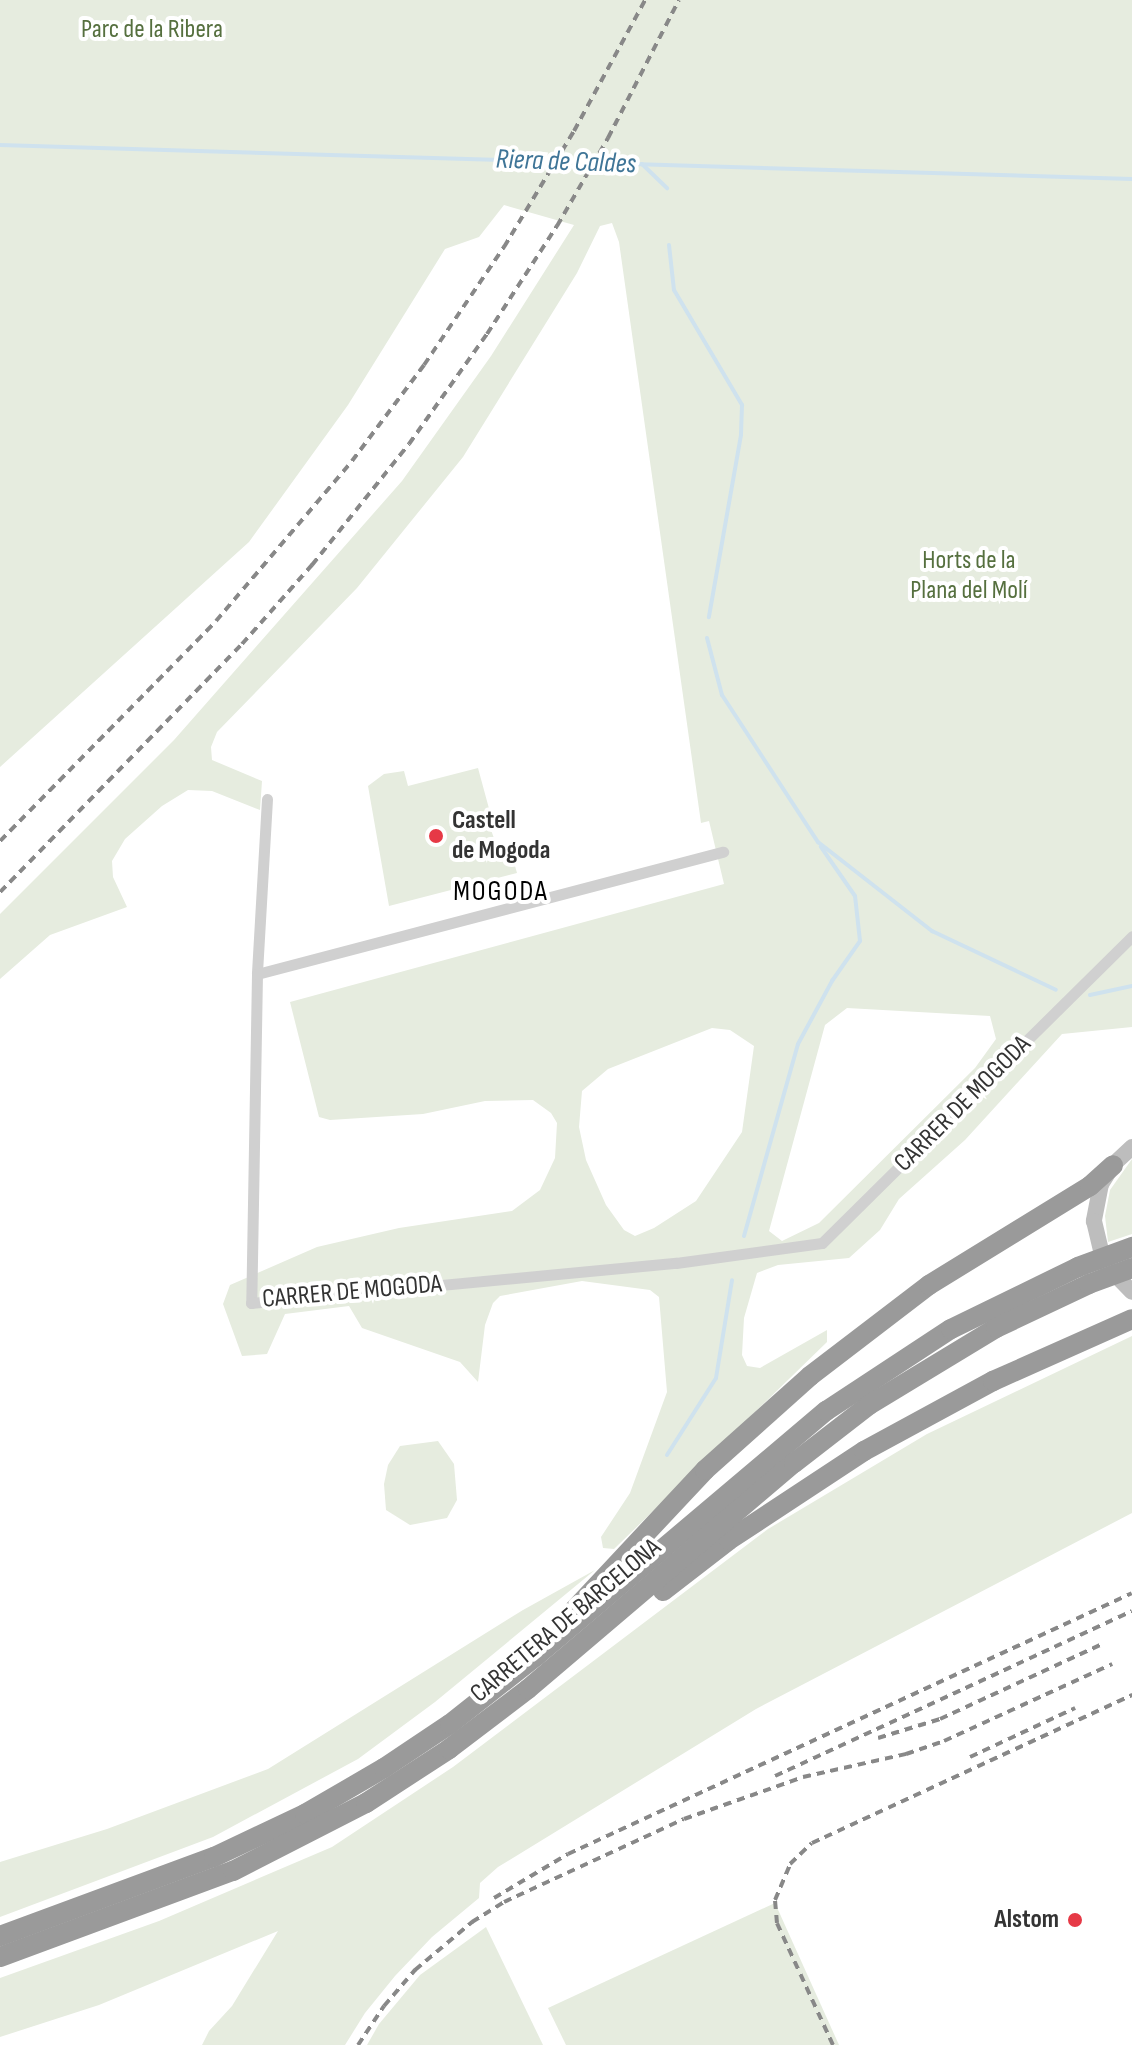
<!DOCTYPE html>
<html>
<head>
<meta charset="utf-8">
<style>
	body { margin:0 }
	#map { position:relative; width:1132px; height:2045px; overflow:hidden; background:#fff; font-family:"Sofia Sans Condensed",sans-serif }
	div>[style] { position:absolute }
	.green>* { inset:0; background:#e6ecdf }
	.stream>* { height:4px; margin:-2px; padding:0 2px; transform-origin:2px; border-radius:2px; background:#cfe2ee }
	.street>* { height:11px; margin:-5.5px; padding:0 5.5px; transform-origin:5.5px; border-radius:5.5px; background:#d0d0d0 }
	.secondary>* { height:16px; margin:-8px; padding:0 8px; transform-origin:8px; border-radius:8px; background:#bdbdbd }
	.highway>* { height:20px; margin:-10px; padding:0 10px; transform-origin:10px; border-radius:10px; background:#9a9a9a }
	.rail>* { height:4px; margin-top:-2px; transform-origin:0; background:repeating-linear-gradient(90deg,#888 0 8px,transparent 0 14px) }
	.highway-bridge>* { height:20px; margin:-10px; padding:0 10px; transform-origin:10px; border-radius:10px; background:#9a9a9a }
	.dots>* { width:22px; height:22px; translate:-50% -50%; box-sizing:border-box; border:4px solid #fff; border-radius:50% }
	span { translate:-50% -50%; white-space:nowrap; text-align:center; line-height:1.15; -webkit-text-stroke:8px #fff; paint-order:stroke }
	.park-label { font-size:26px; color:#56703f }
	.poi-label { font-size:26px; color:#333; font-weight:700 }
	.left { translate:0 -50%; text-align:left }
	.right { translate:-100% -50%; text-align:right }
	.street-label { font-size:26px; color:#333 }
	.water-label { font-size:28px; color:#3f7597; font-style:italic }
	.neighbourhood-label { font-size:28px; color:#000; letter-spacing:2px }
</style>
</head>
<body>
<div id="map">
	<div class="green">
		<i style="clip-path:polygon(evenodd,0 0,1132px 0,1132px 1027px,1062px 1034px,965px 1140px,899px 1199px,880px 1230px,849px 1258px,778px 1265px,757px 1273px,744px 1318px,742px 1355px,747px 1366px,760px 1368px,827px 1330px,827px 1342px,614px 1549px,603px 1548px,601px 1537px,630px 1493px,667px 1392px,659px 1297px,650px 1290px,582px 1281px,500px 1296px,493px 1303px,485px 1325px,478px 1382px,460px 1362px,362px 1328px,349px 1306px,285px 1314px,267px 1354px,242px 1356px,223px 1304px,230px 1285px,317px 1247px,399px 1228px,512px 1211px,540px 1190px,555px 1158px,557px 1123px,551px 1113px,533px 1100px,485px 1101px,423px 1114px,330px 1120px,319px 1117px,290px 1002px,724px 884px,709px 821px,701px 823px,619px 242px,612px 223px,600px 226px,577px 273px,463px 457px,357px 588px,217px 732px,211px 747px,212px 760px,262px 781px,260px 810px,212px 791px,188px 790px,162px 806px,125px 839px,112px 861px,113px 877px,127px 907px,50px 935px,0 979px,0 914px,174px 740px,402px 481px,491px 356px,574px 225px,504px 205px,479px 237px,445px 249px,348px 405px,249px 542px,0 767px,0 0,847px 1008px,990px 1016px,996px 1039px,975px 1068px,819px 1223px,782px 1241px,769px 1231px,825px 1025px,847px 1008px,0 0,712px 1028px,730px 1030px,754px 1046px,742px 1132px,696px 1201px,654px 1228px,635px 1236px,624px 1230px,606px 1205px,586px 1160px,579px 1127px,582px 1091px,608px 1069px,712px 1028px)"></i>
		<i style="clip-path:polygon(478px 768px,494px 827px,491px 830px,499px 852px,510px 848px,517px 873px,389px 906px,368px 786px,384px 774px,404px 771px,408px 786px)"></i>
		<i style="clip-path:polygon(1132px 1159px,1132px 1234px,1108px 1242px,1105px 1216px,1110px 1190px)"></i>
		<i style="clip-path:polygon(1132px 1336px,1132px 1513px,756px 1709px,498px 1867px,480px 1883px,479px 1898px,432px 1937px,395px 1976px,365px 2013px,345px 2045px,202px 2045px,209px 2031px,232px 2006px,278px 1931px,99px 2005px,0 2037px,0 1978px,159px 1921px,332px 1847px,453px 1767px,768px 1529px,927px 1434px)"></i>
		<i style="clip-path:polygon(438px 1441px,454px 1464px,457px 1500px,447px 1518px,410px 1525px,386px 1510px,384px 1484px,388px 1465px,400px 1446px)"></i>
		<i style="clip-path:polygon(595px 1570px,435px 1702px,358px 1759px,213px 1837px,0 1917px,0 1862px,107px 1829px,268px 1769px,523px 1610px)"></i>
		<i style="clip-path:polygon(775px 1903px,839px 2045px,566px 2045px,548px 2008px)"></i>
		<i style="clip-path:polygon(486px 1927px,543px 2045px,367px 2045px,379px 2024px,420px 1975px)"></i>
	</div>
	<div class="stream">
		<i style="left:0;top:145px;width:1133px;rotate:1.72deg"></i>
		<i style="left:642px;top:164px;width:35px;rotate:44deg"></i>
		<i style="left:669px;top:245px;width:45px;rotate:83.7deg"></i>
		<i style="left:674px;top:290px;width:134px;rotate:59.4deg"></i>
		<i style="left:742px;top:405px;width:30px;rotate:92deg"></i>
		<i style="left:741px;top:435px;width:185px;rotate:100deg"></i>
		<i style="left:707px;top:638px;width:59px;rotate:75.3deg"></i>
		<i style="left:722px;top:695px;width:176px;rotate:56.9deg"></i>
		<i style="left:818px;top:842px;width:145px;rotate:38deg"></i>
		<i style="left:932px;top:931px;width:137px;rotate:25.4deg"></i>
		<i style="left:1090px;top:995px;width:43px;rotate:-12.1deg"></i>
		<i style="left:744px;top:1236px;width:199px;rotate:-74.3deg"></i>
		<i style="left:798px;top:1044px;width:72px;rotate:-61.6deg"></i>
		<i style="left:832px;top:981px;width:49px;rotate:-55deg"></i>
		<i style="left:860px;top:941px;width:45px;rotate:-96.3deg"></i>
		<i style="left:855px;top:896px;width:60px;rotate:-124.8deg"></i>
		<i style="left:667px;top:1455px;width:91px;rotate:-57.5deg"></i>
		<i style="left:716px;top:1378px;width:99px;rotate:-80.7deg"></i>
	</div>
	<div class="street">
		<i style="left:267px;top:799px;width:175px;rotate:93.3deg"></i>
		<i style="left:257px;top:974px;width:329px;rotate:91deg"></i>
		<i style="left:251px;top:1303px;width:427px;rotate:-5.4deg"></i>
		<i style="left:676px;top:1263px;width:147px;rotate:-7.8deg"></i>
		<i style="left:822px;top:1243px;width:436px;rotate:-44.7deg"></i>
		<i style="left:257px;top:974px;width:482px;rotate:-14.7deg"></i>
	</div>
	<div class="secondary">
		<i style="left:1132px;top:1147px;width:26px;rotate:137deg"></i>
		<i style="left:1113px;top:1165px;width:22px;rotate:122deg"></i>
		<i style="left:1101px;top:1184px;width:38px;rotate:101deg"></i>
		<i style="left:1094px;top:1221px;width:43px;rotate:76.6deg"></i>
		<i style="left:1104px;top:1263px;width:40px;rotate:46deg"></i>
	</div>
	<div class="highway">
		<i style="left:663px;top:1591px;width:83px;rotate:-37.7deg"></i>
		<i style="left:729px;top:1540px;width:162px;rotate:-33.4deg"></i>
		<i style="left:864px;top:1451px;width:147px;rotate:-28.5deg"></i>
		<i style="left:993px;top:1381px;width:152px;rotate:-24deg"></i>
		<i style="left:574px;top:1610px;width:192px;rotate:-46.9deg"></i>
		<i style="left:705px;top:1470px;width:141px;rotate:-41.8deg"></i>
		<i style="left:810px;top:1376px;width:150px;rotate:-37.4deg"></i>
		<i style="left:929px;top:1285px;width:189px;rotate:-31.6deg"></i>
		<i style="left:1090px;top:1186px;width:31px;rotate:-42deg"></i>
		<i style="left:0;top:1936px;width:228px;rotate:-20.3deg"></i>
		<i style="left:214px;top:1857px;width:101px;rotate:-25.3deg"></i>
		<i style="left:305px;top:1814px;width:91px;rotate:-30.2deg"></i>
		<i style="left:384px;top:1768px;width:79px;rotate:-33.7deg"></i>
		<i style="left:450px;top:1724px;width:110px;rotate:-38.3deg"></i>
		<i style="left:536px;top:1656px;width:380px;rotate:-40.2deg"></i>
		<i style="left:826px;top:1411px;width:149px;rotate:-33.3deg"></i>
		<i style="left:951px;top:1329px;width:141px;rotate:-26deg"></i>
		<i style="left:0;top:1957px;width:248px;rotate:-20.3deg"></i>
		<i style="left:233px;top:1871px;width:149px;rotate:-27.1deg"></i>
		<i style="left:366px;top:1803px;width:99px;rotate:-33deg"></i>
		<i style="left:449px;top:1749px;width:99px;rotate:-37.2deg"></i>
		<i style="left:528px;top:1689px;width:349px;rotate:-40.4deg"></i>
		<i style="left:794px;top:1463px;width:95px;rotate:-37.7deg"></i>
		<i style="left:869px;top:1405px;width:149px;rotate:-31.2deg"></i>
		<i style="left:996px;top:1328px;width:103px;rotate:-25.3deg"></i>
	</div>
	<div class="rail">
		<i style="left:0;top:841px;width:308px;rotate:-45.5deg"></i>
		<i style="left:216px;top:621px;width:210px;rotate:-49.6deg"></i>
		<i style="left:352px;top:461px;width:120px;rotate:-53.1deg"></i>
		<i style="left:424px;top:365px;width:143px;rotate:-55.9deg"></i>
		<i style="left:504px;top:247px;width:135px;rotate:-58.9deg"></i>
		<i style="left:574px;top:131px;width:149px;rotate:-61.5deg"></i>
		<i style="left:0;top:892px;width:347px;rotate:-45.7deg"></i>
		<i style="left:242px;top:644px;width:106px;rotate:-48.5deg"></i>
		<i style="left:312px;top:565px;width:155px;rotate:-51.3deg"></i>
		<i style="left:409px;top:444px;width:135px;rotate:-54.7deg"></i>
		<i style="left:487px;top:334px;width:129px;rotate:-57.1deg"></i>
		<i style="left:557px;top:226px;width:102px;rotate:-59.9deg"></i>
		<i style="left:608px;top:138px;width:155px;rotate:-62.8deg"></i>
		<i style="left:878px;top:1738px;width:65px;rotate:-17deg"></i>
		<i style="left:940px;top:1719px;width:179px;rotate:-24.8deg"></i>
		<i style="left:970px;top:1757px;width:116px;rotate:-25deg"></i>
		<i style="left:775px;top:1776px;width:393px;rotate:-24.8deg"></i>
		<i style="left:494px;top:1898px;width:86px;rotate:-30.7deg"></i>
		<i style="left:568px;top:1854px;width:621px;rotate:-24.83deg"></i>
		<i style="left:358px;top:2045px;width:47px;rotate:-56.3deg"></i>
		<i style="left:384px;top:2006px;width:48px;rotate:-49.3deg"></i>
		<i style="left:415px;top:1970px;width:75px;rotate:-40.1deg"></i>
		<i style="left:472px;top:1922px;width:38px;rotate:-32deg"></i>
		<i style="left:504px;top:1902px;width:198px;rotate:-24.8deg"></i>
		<i style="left:684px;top:1819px;width:126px;rotate:-19.4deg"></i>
		<i style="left:803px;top:1777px;width:106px;rotate:-12.6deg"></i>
		<i style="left:906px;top:1754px;width:40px;rotate:-18.9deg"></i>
		<i style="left:944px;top:1741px;width:185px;rotate:-24.6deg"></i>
		<i style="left:833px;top:2045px;width:134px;rotate:-114.7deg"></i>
		<i style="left:777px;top:1923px;width:23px;rotate:-95deg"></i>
		<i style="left:775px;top:1900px;width:39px;rotate:-67deg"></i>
		<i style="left:790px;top:1864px;width:30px;rotate:-44deg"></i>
		<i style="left:812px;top:1843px;width:353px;rotate:-24.8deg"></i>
	</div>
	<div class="highway-bridge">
		<i style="left:1078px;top:1267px;width:58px;rotate:-20.3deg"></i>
		<i style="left:1089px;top:1284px;width:46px;rotate:-20.4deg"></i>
	</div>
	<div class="dots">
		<i style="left:436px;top:836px;background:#e63946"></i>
		<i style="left:1075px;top:1920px;background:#e63946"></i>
	</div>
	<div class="park-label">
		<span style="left:152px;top:30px">Parc de la Ribera</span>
		<span style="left:969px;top:576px">Horts de la<br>Plana del Molí</span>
	</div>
	<div class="poi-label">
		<span class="left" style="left:452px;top:836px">Castell<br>de Mogoda</span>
		<span class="right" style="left:1059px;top:1920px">Alstom</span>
	</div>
	<div class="street-label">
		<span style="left:963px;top:1104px;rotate:-45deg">CARRER DE MOGODA</span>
		<span style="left:352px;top:1292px;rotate:-5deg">CARRER DE MOGODA</span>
		<span style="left:566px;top:1621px;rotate:-40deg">CARRETERA DE BARCELONA</span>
	</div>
	<div class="water-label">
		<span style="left:566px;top:162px;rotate:2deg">Riera de Caldes</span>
	</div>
	<div class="neighbourhood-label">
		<span style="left:501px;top:892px">MOGODA</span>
	</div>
</div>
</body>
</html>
